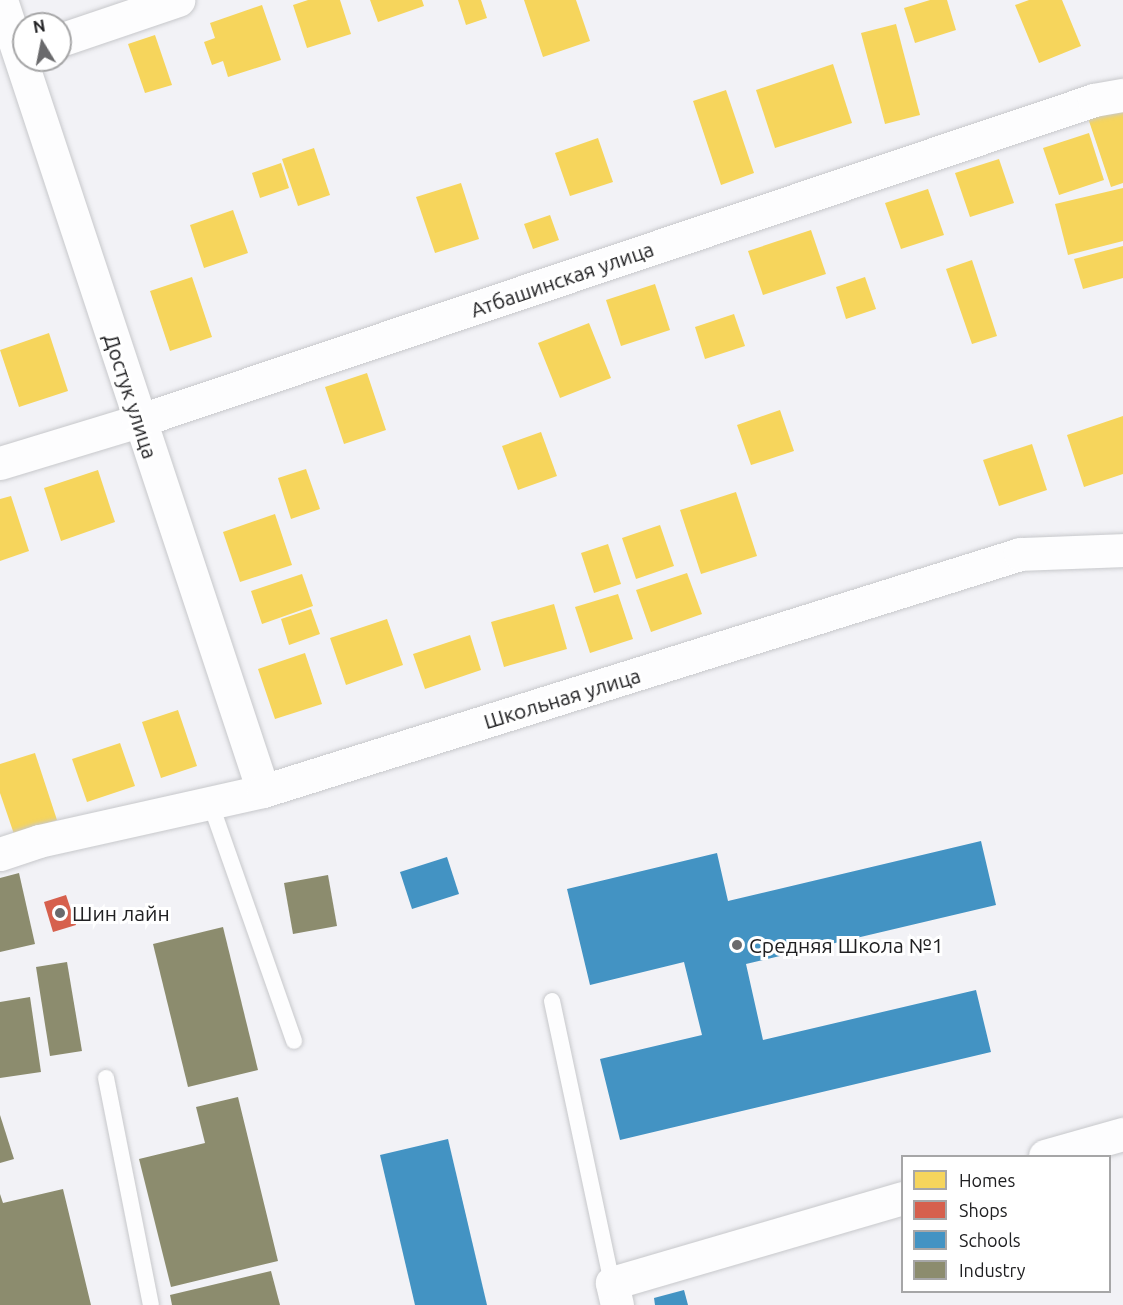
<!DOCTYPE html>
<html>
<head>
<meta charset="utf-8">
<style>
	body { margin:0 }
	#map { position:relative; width:1123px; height:1305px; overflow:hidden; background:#f2f2f6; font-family:Ubuntu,sans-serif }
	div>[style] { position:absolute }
	.homes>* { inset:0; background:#f6d55c }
	.shops>* { inset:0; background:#d6604d }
	.schools>* { inset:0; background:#4393c3 }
	.industry>* { inset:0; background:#8c8c6e }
	.roads { filter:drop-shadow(0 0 2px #c7c8cb) drop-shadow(0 0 2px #c7c8cb) }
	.service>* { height:16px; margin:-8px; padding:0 8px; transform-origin:8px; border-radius:8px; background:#fdfdfe }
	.minor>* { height:33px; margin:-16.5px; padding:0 16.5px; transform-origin:16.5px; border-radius:16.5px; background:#fdfdfe }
	.dots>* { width:16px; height:16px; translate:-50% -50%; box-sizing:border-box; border:3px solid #fff; border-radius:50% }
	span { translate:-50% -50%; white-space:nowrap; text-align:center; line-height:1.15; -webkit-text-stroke:6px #fff; paint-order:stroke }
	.street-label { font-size:21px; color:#202022 }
	.poi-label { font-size:21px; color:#202022 }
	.left { translate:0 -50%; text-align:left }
	.legend { position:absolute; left:901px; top:1155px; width:210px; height:138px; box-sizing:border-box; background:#fff; border:2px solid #a6a6a7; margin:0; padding:8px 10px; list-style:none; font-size:18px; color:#202022 }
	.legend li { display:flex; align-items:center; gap:12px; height:30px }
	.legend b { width:30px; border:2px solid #a6a6a7 }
	.north { position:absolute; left:12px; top:12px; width:60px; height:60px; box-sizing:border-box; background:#fff; border:2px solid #a6a6a7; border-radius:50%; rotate:350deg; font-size:16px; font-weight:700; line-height:24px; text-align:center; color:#202022 }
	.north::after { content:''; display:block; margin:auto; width:21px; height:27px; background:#6a6a6c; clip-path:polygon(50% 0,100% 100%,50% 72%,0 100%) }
</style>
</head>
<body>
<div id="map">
	<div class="homes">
		<i style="clip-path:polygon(308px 0,340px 0,351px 34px,307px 48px,293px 5px)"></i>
		<i style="clip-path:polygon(370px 0,422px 0,424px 6px,378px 22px)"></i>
		<i style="clip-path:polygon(458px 0,481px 0,487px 18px,466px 25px)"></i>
		<i style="clip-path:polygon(524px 0,576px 0,590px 41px,543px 57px)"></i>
		<i style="clip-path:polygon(930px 0,947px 0,956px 30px,915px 43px,904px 8px)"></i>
		<i style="clip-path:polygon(1029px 0,1062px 0,1081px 46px,1039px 63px,1015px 5px)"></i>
		<i style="clip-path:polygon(262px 5px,281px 60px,228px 77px,223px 61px,212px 65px,204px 42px,215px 38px,210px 23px)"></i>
		<i style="clip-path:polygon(896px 24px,920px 115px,885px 124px,861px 33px)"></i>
		<i style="clip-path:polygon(155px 35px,172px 85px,145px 93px,128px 44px)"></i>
		<i style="clip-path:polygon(833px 64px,852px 123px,775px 148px,756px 90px)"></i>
		<i style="clip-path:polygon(726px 90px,754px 173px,721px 185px,693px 101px)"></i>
		<i style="clip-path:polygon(1123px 106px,1123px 183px,1111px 187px,1088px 118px)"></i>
		<i style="clip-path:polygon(1089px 133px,1104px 180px,1059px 195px,1043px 148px)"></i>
		<i style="clip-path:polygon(598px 138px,613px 182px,570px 196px,555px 153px)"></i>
		<i style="clip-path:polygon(314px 148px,330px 195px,298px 206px,282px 159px)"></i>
		<i style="clip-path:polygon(999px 159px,1014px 203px,970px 217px,955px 173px)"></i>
		<i style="clip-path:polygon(281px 163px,289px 188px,260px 198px,252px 173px)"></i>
		<i style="clip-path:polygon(461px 183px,479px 239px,435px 253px,416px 197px)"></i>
		<i style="clip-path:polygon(1123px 188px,1123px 241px,1068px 255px,1055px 204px)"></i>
		<i style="clip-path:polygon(928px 189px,944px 235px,901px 249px,885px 203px)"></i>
		<i style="clip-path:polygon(233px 210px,248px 253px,204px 268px,190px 225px)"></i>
		<i style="clip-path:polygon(550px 215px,559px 240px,533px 249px,524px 224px)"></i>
		<i style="clip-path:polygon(811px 230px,826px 274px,763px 295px,748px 251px)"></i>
		<i style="clip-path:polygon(1123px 246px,1123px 278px,1083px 289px,1074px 259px)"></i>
		<i style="clip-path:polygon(972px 260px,997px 336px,972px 344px,946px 269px)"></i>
		<i style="clip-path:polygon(192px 277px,212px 337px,170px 351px,150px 291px)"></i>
		<i style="clip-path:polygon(865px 277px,876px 309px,846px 319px,836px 287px)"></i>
		<i style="clip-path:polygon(655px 284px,670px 330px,621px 346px,606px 300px)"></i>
		<i style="clip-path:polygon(734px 314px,745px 346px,705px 359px,695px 327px)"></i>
		<i style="clip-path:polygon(589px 323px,611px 378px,560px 398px,538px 343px)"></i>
		<i style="clip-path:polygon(49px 333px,68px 391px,19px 407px,0 350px)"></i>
		<i style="clip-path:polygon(367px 373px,386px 430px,344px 444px,325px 387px)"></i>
		<i style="clip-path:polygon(780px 410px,794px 451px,751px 465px,737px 425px)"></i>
		<i style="clip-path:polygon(1123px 416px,1123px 474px,1084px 487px,1067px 435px)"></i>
		<i style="clip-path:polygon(541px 432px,557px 476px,518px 490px,502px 446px)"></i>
		<i style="clip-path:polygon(1032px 444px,1047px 490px,999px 506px,983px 460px)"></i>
		<i style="clip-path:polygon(306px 469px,320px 509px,291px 519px,278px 478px)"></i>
		<i style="clip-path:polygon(98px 470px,115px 522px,61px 541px,44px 488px)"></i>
		<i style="clip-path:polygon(736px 492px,757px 556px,701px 574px,680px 510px)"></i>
		<i style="clip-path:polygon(11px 496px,29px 551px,0 561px,0 499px)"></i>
		<i style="clip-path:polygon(275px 514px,292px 565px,240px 582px,223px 532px)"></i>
		<i style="clip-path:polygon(660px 525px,674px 566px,636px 579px,622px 538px)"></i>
		<i style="clip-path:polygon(608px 544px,621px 584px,594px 593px,581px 553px)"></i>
		<i style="clip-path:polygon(687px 573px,702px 614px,651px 632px,636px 590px)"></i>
		<i style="clip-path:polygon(302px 574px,313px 606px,262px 624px,251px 591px)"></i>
		<i style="clip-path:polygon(618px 594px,633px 639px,590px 653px,575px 607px)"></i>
		<i style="clip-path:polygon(554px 604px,567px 649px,504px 667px,491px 622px)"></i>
		<i style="clip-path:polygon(311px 609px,320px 634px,289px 645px,281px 619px)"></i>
		<i style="clip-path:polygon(387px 619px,403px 665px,346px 685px,330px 638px)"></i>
		<i style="clip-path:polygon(470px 635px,481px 670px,425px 689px,413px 654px)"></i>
		<i style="clip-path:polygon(305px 653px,322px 704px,275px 719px,258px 669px)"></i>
		<i style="clip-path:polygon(178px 710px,197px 766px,161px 778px,142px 722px)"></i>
		<i style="clip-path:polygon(120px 743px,135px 786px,87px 802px,72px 759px)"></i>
		<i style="clip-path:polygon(35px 753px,57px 820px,14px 834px,0 793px,0 764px)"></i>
	</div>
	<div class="shops">
		<i style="clip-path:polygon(66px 895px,76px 925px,53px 932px,44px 902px)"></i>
	</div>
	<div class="schools">
		<i style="clip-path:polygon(981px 841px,996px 905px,746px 964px,763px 1040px,976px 990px,991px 1052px,620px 1140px,600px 1059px,702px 1035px,684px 962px,590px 985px,567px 889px,717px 853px,728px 901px)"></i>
		<i style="clip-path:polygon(447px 857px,459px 894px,412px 909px,400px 872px)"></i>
		<i style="clip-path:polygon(448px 1139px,487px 1305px,415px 1305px,380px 1155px)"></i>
		<i style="clip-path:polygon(684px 1290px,688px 1305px,655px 1305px,654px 1298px)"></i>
	</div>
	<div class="industry">
		<i style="clip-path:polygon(19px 873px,35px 944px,0 952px,0 878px)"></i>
		<i style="clip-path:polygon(328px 875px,337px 926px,293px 934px,284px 883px)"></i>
		<i style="clip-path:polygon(223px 927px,258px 1070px,188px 1087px,153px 944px)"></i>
		<i style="clip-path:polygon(67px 962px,82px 1051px,50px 1056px,36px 967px)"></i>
		<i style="clip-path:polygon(30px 997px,41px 1072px,0 1078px,0 1002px)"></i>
		<i style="clip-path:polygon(238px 1097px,278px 1261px,171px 1287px,139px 1159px,205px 1143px,196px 1107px)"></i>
		<i style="clip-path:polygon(0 1115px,14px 1159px,0 1163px)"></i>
		<i style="clip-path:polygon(63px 1189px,91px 1305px,0 1305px,0 1194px,3px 1203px)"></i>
		<i style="clip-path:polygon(271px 1271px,280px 1305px,172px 1305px,170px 1295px)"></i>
	</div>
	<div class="roads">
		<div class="service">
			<i style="left:211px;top:805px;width:250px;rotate:70.6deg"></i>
			<i style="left:552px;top:1001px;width:288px;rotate:78deg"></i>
			<i style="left:106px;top:1078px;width:231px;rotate:78.8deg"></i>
		</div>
		<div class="minor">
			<i style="left:1px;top:0;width:833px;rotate:71.67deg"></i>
			<i style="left:60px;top:40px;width:125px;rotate:-18.7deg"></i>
			<i style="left:0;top:463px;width:144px;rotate:-16.9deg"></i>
			<i style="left:138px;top:421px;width:1008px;rotate:-18.56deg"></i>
			<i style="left:1094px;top:100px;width:29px;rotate:-10deg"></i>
			<i style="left:0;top:854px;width:41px;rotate:-18.4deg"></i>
			<i style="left:39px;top:841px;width:230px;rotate:-12.6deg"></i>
			<i style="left:263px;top:791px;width:793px;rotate:-17.38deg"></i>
			<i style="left:1020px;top:554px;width:103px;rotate:-2.2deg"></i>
			<i style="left:1045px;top:1156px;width:81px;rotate:-15.8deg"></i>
			<i style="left:617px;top:1305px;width:23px;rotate:-103deg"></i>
			<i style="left:612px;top:1283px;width:302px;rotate:-16.3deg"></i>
		</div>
	</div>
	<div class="dots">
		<i style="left:60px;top:913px;background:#6a6a6c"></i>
		<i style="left:737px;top:945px;background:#6a6a6c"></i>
	</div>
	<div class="street-label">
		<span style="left:562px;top:279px;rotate:-19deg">Атбашинская улица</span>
		<span style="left:131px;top:396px;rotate:72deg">Достук улица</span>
		<span style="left:562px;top:698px;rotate:-17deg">Школьная улица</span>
	</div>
	<div class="poi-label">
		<span class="left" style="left:72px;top:913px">Шин лайн</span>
		<span class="left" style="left:749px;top:945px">Средняя Школа №1</span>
	</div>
	<ul class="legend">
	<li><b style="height:16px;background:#f6d55c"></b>Homes</li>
	<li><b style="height:16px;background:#d6604d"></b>Shops</li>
	<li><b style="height:16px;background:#4393c3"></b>Schools</li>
	<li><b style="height:16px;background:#8c8c6e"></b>Industry</li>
	</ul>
	<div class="north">N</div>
</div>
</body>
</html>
